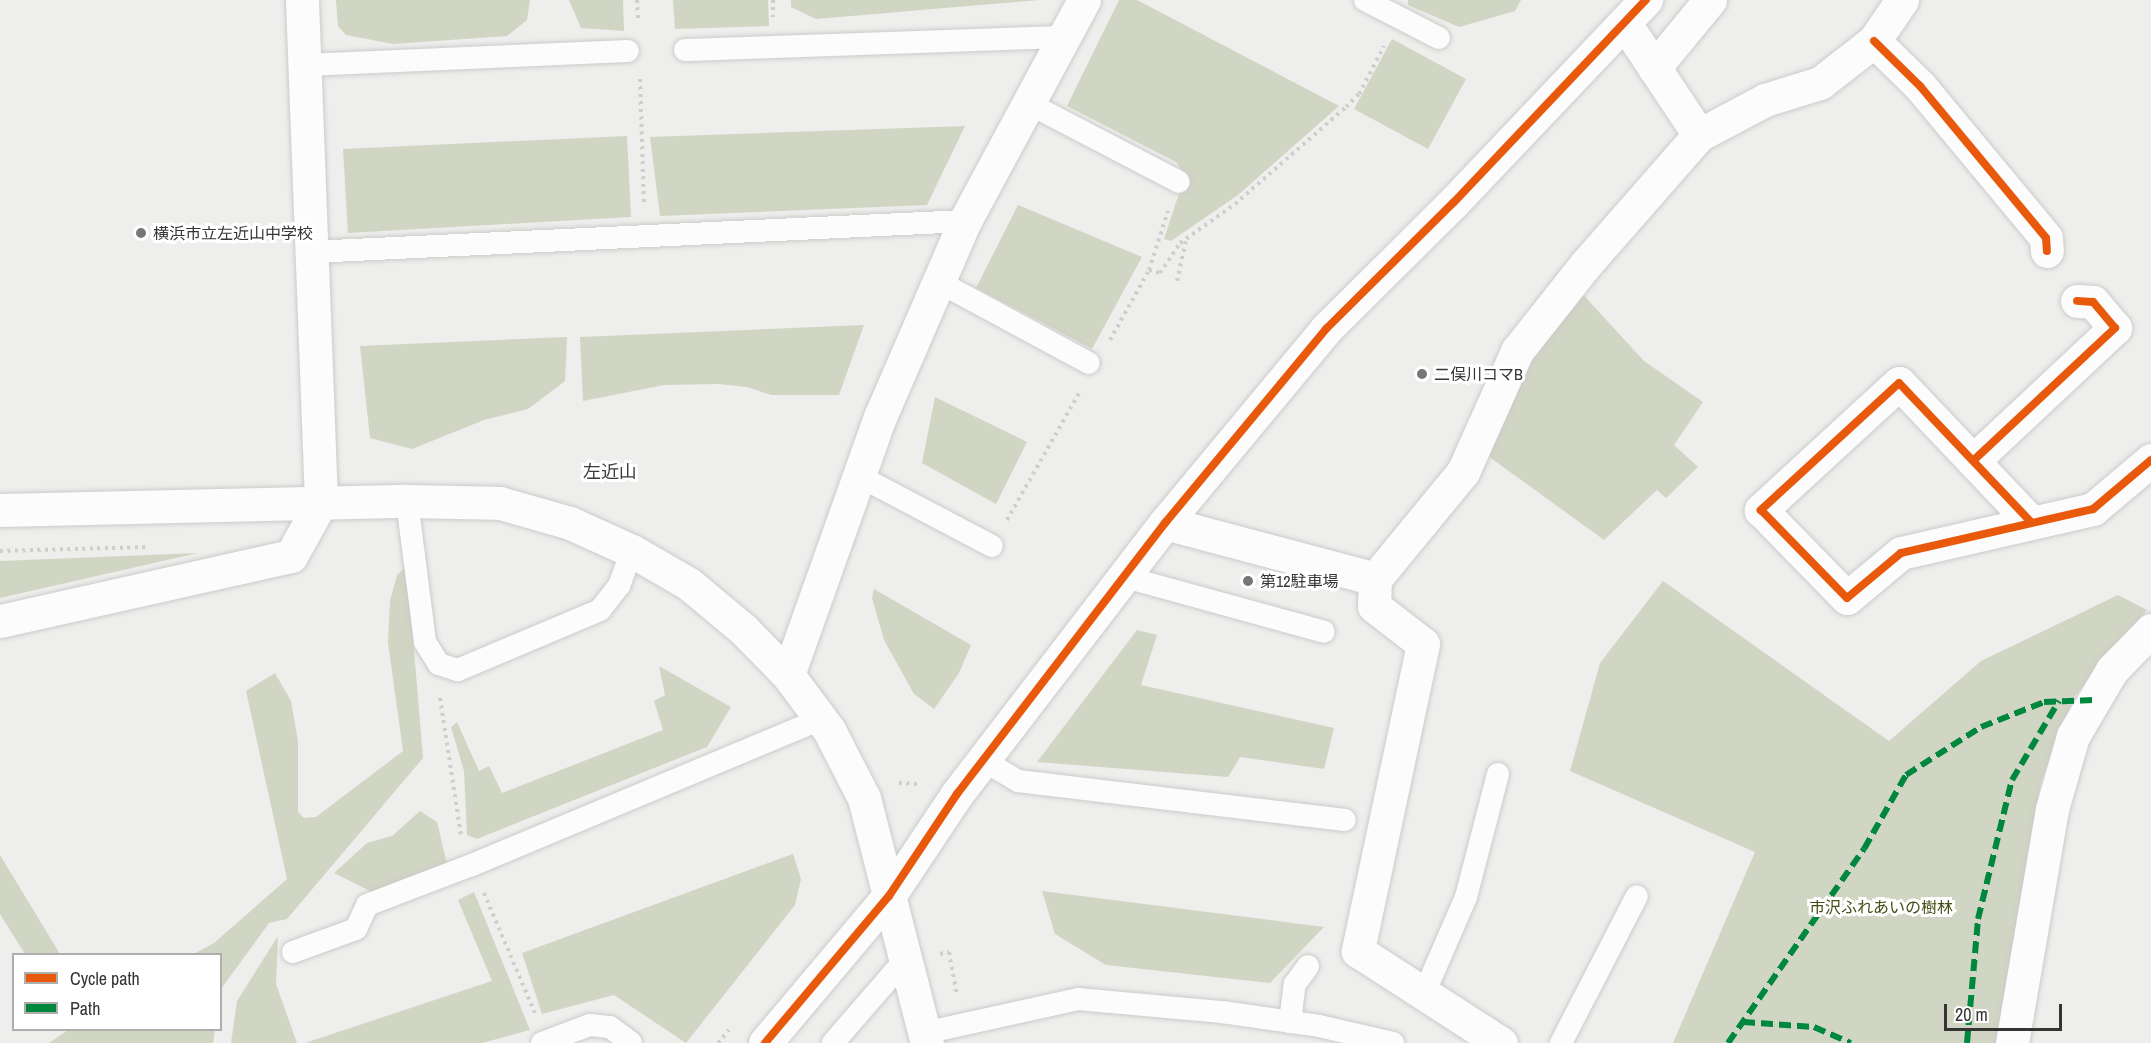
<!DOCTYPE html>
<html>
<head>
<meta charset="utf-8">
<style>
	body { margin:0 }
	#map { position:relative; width:2151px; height:1043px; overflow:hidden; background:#eeeeed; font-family:"Archivo Narrow","Noto Sans JP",sans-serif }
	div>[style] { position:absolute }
	.green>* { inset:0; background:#d1d5c3 }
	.path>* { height:4px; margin-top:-2px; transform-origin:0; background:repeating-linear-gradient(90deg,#cececd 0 3px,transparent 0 7.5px) }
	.roads { filter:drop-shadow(0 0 2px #cbcbca) drop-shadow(0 0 2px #cbcbca) }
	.lane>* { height:22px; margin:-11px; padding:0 11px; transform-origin:11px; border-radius:11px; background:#fcfcfc }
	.street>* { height:33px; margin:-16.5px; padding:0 16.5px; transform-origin:16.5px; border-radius:16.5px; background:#fcfcfc }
	.secondary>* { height:33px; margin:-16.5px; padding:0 16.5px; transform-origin:16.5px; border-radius:16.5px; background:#fcfcfc }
	.quiet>* { height:6px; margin-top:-3px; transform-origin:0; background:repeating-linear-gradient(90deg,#00873e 0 12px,transparent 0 18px) }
	.cycleway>* { height:8px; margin:-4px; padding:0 4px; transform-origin:4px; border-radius:4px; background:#e8590c }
	.dots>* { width:16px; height:16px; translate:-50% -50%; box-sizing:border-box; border:3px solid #fff; border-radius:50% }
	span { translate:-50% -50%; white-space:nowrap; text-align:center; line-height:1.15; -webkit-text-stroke:6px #fff; paint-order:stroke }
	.poi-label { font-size:16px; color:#353534 }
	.left { translate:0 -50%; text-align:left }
	.park-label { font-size:16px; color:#434e14 }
	.neighbourhood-label { font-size:18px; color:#3b3c39 }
	.legend { position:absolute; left:12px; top:953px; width:210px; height:78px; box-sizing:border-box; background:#fff; border:2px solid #aeaeae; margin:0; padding:8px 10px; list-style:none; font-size:18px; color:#353534 }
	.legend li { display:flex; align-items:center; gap:12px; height:30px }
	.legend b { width:30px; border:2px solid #aeaeae }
	.scale { position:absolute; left:1944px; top:1004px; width:118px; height:27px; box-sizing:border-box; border:3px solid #353534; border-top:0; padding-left:8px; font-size:18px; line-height:21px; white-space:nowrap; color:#353534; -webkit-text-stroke:4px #fff; paint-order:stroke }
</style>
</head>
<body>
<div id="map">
	<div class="green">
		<i style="clip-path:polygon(336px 0,530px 0,527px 20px,507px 36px,393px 44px,346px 35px,338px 26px)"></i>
		<i style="clip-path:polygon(569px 0,623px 0,624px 31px,581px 28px)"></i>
		<i style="clip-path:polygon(673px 0,768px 0,769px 26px,675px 29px)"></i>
		<i style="clip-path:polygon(791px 0,1040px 0,816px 19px,791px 7px)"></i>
		<i style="clip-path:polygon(1119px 0,1137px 0,1339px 106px,1238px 195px,1171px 241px,1164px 239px,1185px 175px,1176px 162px,1067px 106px)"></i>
		<i style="clip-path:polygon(1408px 0,1521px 0,1515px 11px,1459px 27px,1408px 5px)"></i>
		<i style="clip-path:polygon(1392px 39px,1466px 79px,1428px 149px,1354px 109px)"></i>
		<i style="clip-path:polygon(965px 126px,927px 205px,660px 216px,650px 137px)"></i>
		<i style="clip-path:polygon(627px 136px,631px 217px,348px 233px,343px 149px)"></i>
		<i style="clip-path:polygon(1018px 205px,1142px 257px,1092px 349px,976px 288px)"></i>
		<i style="clip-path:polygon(1577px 288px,1644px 361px,1703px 402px,1674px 445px,1698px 467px,1666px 498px,1657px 490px,1604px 540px,1488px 456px,1528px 354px)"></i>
		<i style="clip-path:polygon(864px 325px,839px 395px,771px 395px,747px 387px,718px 384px,664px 385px,583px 401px,580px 337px)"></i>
		<i style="clip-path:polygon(567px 337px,565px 381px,528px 409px,484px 420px,412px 449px,370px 438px,360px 346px)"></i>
		<i style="clip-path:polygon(935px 397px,1027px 442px,996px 504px,922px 463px)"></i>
		<i style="clip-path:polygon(198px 553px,0 598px,0 561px)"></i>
		<i style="clip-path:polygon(407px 566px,423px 758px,287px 919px,269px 923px,221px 989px,220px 954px,194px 954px,214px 943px,287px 879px,246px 691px,275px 673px,291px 701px,298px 742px,298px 812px,304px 818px,316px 817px,403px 751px,388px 643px,390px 601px,397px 575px)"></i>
		<i style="clip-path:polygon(1663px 581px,1889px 741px,1981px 661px,2118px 595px,2147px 610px,2074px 697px,2041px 782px,1998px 1043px,1673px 1043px,1755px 852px,1570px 771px,1600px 663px)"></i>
		<i style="clip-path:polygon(874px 589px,971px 645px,959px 673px,934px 709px,914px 694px,884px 640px,872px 598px)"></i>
		<i style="clip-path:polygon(1137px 630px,1157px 635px,1141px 685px,1334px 728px,1324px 769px,1240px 757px,1228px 777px,1037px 762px)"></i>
		<i style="clip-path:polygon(659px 666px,731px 707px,707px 747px,477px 839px,467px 835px,464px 771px,451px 727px,457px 722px,479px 771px,489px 766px,502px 793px,663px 730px,654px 701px,665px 695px)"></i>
		<i style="clip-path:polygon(420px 811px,437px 822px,448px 868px,376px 894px,334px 873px,367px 843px,392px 836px)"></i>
		<i style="clip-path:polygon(793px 854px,801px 879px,795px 905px,686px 1043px,614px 995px,542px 1014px,522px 953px)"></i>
		<i style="clip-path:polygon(0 855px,60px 954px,25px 954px,0 914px)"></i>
		<i style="clip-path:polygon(1042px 891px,1324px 927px,1270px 983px,1106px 965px,1055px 934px)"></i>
		<i style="clip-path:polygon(474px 892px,530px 1030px,482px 1043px,305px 1043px,492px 981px,458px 900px)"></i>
		<i style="clip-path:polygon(278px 936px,276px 984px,297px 1043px,231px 1043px,237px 1001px)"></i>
		<i style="clip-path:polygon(68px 1030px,215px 1030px,213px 1043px,49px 1043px)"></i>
	</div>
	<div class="path">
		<i style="left:637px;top:0;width:20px;rotate:87deg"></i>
		<i style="left:773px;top:0;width:17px;rotate:90deg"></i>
		<i style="left:640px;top:79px;width:127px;rotate:88.2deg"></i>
		<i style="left:1149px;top:270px;width:11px;rotate:15deg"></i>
		<i style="left:1160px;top:273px;width:36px;rotate:-56deg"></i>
		<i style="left:1180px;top:243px;width:67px;rotate:-35.3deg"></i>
		<i style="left:1235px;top:204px;width:147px;rotate:-41.1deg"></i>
		<i style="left:1346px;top:107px;width:18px;rotate:-45deg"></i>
		<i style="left:1359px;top:94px;width:54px;rotate:-62.5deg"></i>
		<i style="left:1177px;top:281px;width:42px;rotate:-77.6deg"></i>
		<i style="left:1110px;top:340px;width:80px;rotate:-60.9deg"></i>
		<i style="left:1149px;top:270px;width:62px;rotate:-72.1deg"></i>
		<i style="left:1007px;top:520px;width:146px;rotate:-60.4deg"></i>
		<i style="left:0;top:551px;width:149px;rotate:-1.5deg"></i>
		<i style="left:440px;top:698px;width:140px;rotate:81.3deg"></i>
		<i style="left:899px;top:783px;width:21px;rotate:3deg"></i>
		<i style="left:484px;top:893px;width:130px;rotate:67deg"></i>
		<i style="left:940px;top:954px;width:9px;rotate:-13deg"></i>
		<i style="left:949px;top:952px;width:44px;rotate:79.5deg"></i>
		<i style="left:718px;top:1043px;width:17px;rotate:-50deg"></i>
	</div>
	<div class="roads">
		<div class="lane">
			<i style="left:1365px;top:0;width:83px;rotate:27.2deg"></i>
			<i style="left:685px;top:50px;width:379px;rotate:-2deg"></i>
			<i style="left:305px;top:65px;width:323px;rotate:-2.5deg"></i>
			<i style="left:1028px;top:103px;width:170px;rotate:27.6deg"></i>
			<i style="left:311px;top:252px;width:655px;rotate:-2.71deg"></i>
			<i style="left:939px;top:282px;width:170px;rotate:28.4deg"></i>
			<i style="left:859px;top:476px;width:150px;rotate:27.8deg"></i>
			<i style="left:407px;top:501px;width:142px;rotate:82.7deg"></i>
			<i style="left:425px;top:642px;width:26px;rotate:58deg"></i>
			<i style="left:439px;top:664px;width:20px;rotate:18deg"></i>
			<i style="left:458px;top:670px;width:154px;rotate:-22.9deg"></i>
			<i style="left:600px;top:610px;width:31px;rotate:-52deg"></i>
			<i style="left:619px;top:586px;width:37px;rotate:-70deg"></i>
			<i style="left:1125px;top:577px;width:206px;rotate:15.4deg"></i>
			<i style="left:983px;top:760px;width:41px;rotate:31deg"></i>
			<i style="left:1018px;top:781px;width:329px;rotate:6.8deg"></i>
			<i style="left:293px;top:952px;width:67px;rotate:-20.1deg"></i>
			<i style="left:356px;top:929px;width:26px;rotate:-65deg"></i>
			<i style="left:367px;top:905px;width:112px;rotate:-20.9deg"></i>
			<i style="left:472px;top:865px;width:378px;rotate:-22.7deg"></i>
			<i style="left:1423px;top:996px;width:108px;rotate:-66.5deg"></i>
			<i style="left:1466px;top:897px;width:127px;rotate:-75.4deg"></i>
			<i style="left:1290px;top:1022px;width:38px;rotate:-83deg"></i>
			<i style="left:1295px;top:984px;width:22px;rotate:-54deg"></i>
			<i style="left:924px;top:1033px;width:158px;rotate:-12.4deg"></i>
			<i style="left:1078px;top:999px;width:145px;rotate:5.2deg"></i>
			<i style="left:1222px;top:1012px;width:98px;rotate:8.2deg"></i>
			<i style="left:1319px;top:1026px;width:76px;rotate:12.9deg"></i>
			<i style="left:542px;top:1043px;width:51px;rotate:-20.6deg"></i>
			<i style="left:590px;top:1025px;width:20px;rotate:6deg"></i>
			<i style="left:610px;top:1027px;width:26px;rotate:37deg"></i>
			<i style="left:833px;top:1043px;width:110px;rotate:-49.1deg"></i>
			<i style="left:1561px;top:1043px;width:165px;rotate:-62.7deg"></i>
		</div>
		<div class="street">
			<i style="left:1626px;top:25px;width:132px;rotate:56.4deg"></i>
			<i style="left:1874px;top:41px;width:64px;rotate:44.4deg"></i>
			<i style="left:1920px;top:86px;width:197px;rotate:50.3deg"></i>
			<i style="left:2046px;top:238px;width:13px;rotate:86deg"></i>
			<i style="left:1654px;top:68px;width:88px;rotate:-50.5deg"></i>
			<i style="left:1975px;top:459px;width:192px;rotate:-43.1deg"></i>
			<i style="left:2115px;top:328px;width:34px;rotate:-130deg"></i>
			<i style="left:2093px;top:302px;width:16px;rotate:-176deg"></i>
			<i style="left:2030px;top:521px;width:190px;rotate:-133.5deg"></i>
			<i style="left:1899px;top:383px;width:188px;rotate:137.4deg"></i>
			<i style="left:1761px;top:510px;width:123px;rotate:45.7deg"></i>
			<i style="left:1847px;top:598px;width:70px;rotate:-39.8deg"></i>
			<i style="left:1901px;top:553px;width:197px;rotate:-12.9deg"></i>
			<i style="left:2093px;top:509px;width:76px;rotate:-40.2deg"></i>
			<i style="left:1165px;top:523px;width:217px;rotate:14.9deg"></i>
			<i style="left:1375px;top:579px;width:139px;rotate:-50.6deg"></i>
			<i style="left:1463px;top:472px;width:133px;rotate:-65.9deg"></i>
			<i style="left:1517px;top:351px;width:111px;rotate:-51.6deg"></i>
			<i style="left:1586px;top:264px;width:171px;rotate:-48.8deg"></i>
			<i style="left:1699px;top:135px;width:75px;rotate:-27.9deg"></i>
			<i style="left:1765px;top:100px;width:58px;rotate:-17.2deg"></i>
			<i style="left:1820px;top:83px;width:68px;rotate:-37.9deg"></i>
			<i style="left:1874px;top:41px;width:50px;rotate:-55.7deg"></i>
			<i style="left:1375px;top:579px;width:27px;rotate:92deg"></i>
			<i style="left:1374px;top:606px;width:62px;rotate:37.8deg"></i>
			<i style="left:1423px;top:644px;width:314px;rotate:102deg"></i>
			<i style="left:1358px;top:951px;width:170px;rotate:32.8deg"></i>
			<i style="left:0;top:621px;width:298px;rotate:-12.6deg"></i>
			<i style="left:291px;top:556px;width:62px;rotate:-60.9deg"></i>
			<i style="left:321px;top:502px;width:502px;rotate:-92.17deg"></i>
			<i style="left:788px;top:675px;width:274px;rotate:-70.4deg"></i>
			<i style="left:880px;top:417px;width:214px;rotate:-66.6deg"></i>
			<i style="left:965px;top:221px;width:251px;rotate:-61.7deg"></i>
			<i style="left:2012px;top:1043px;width:237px;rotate:-80.3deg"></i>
			<i style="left:2052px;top:809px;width:76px;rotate:-74deg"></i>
			<i style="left:2073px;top:736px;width:77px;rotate:-59.4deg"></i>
			<i style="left:2112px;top:670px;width:56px;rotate:-45.7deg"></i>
		</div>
		<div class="secondary">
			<i style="left:0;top:510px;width:407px;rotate:-1.3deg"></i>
			<i style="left:407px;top:501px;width:93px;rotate:1.2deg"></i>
			<i style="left:500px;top:503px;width:73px;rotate:15.9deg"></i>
			<i style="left:570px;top:523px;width:68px;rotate:24.3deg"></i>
			<i style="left:632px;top:551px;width:66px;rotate:30.1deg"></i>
			<i style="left:689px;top:584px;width:70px;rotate:39.8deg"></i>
			<i style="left:743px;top:629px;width:64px;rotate:45.6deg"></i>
			<i style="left:788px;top:675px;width:69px;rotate:53.3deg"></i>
			<i style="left:829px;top:730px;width:76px;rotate:62.8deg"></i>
			<i style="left:864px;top:798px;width:253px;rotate:75.6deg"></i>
			<i style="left:765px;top:1043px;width:192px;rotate:-49.9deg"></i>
			<i style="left:889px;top:896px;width:123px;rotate:-56.3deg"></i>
			<i style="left:957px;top:794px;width:342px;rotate:-52.5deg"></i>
			<i style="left:1165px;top:523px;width:252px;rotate:-50.3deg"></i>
			<i style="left:1326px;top:329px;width:180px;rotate:-44.8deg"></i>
			<i style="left:1454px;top:202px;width:279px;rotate:-46.5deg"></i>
		</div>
	</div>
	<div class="quiet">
		<i style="left:1743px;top:1022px;width:71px;rotate:4deg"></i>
		<i style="left:1814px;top:1027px;width:40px;rotate:23.4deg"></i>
		<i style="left:1728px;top:1043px;width:237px;rotate:-55deg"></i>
		<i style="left:1864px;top:849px;width:85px;rotate:-60.4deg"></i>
		<i style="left:1906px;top:775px;width:89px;rotate:-32.6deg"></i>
		<i style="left:1981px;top:727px;width:68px;rotate:-21.6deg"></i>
		<i style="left:2044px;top:702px;width:50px;rotate:-2.3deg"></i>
		<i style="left:1967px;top:1043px;width:124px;rotate:-84.9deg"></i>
		<i style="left:1978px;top:919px;width:143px;rotate:-76.3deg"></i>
		<i style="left:2012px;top:780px;width:92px;rotate:-59.3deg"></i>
	</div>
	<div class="cycleway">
		<i style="left:1874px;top:41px;width:64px;rotate:44.4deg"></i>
		<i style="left:1920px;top:86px;width:197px;rotate:50.3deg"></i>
		<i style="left:2046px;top:238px;width:13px;rotate:86deg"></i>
		<i style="left:1975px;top:459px;width:192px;rotate:-43.1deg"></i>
		<i style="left:2115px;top:328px;width:34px;rotate:-130deg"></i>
		<i style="left:2093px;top:302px;width:16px;rotate:-176deg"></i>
		<i style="left:2030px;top:521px;width:190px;rotate:-133.5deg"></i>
		<i style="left:1899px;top:383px;width:188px;rotate:137.4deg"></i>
		<i style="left:1761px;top:510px;width:123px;rotate:45.7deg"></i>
		<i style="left:1847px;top:598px;width:70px;rotate:-39.8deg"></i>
		<i style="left:1901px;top:553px;width:197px;rotate:-12.9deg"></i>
		<i style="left:2093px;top:509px;width:76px;rotate:-40.2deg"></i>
		<i style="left:765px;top:1043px;width:192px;rotate:-49.9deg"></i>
		<i style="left:889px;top:896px;width:123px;rotate:-56.3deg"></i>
		<i style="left:957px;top:794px;width:342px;rotate:-52.5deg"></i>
		<i style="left:1165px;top:523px;width:252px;rotate:-50.3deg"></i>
		<i style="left:1326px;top:329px;width:180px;rotate:-44.8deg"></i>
		<i style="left:1454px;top:202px;width:279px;rotate:-46.5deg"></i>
	</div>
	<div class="dots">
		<i style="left:141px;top:233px;background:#767675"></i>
		<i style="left:1422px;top:374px;background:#767675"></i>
		<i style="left:1248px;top:581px;background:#767675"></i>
	</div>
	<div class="poi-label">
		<span class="left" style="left:153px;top:233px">横浜市立左近山中学校</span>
		<span class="left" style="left:1434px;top:374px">二俣川コマB</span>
		<span class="left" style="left:1260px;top:581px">第12駐車場</span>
	</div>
	<div class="park-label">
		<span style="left:1881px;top:907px">市沢ふれあいの樹林</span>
	</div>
	<div class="neighbourhood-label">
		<span style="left:610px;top:472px">左近山</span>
	</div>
	<ul class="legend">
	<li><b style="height:8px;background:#e8590c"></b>Cycle path</li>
	<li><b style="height:8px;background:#00873e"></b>Path</li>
	</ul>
	<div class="scale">20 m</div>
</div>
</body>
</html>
